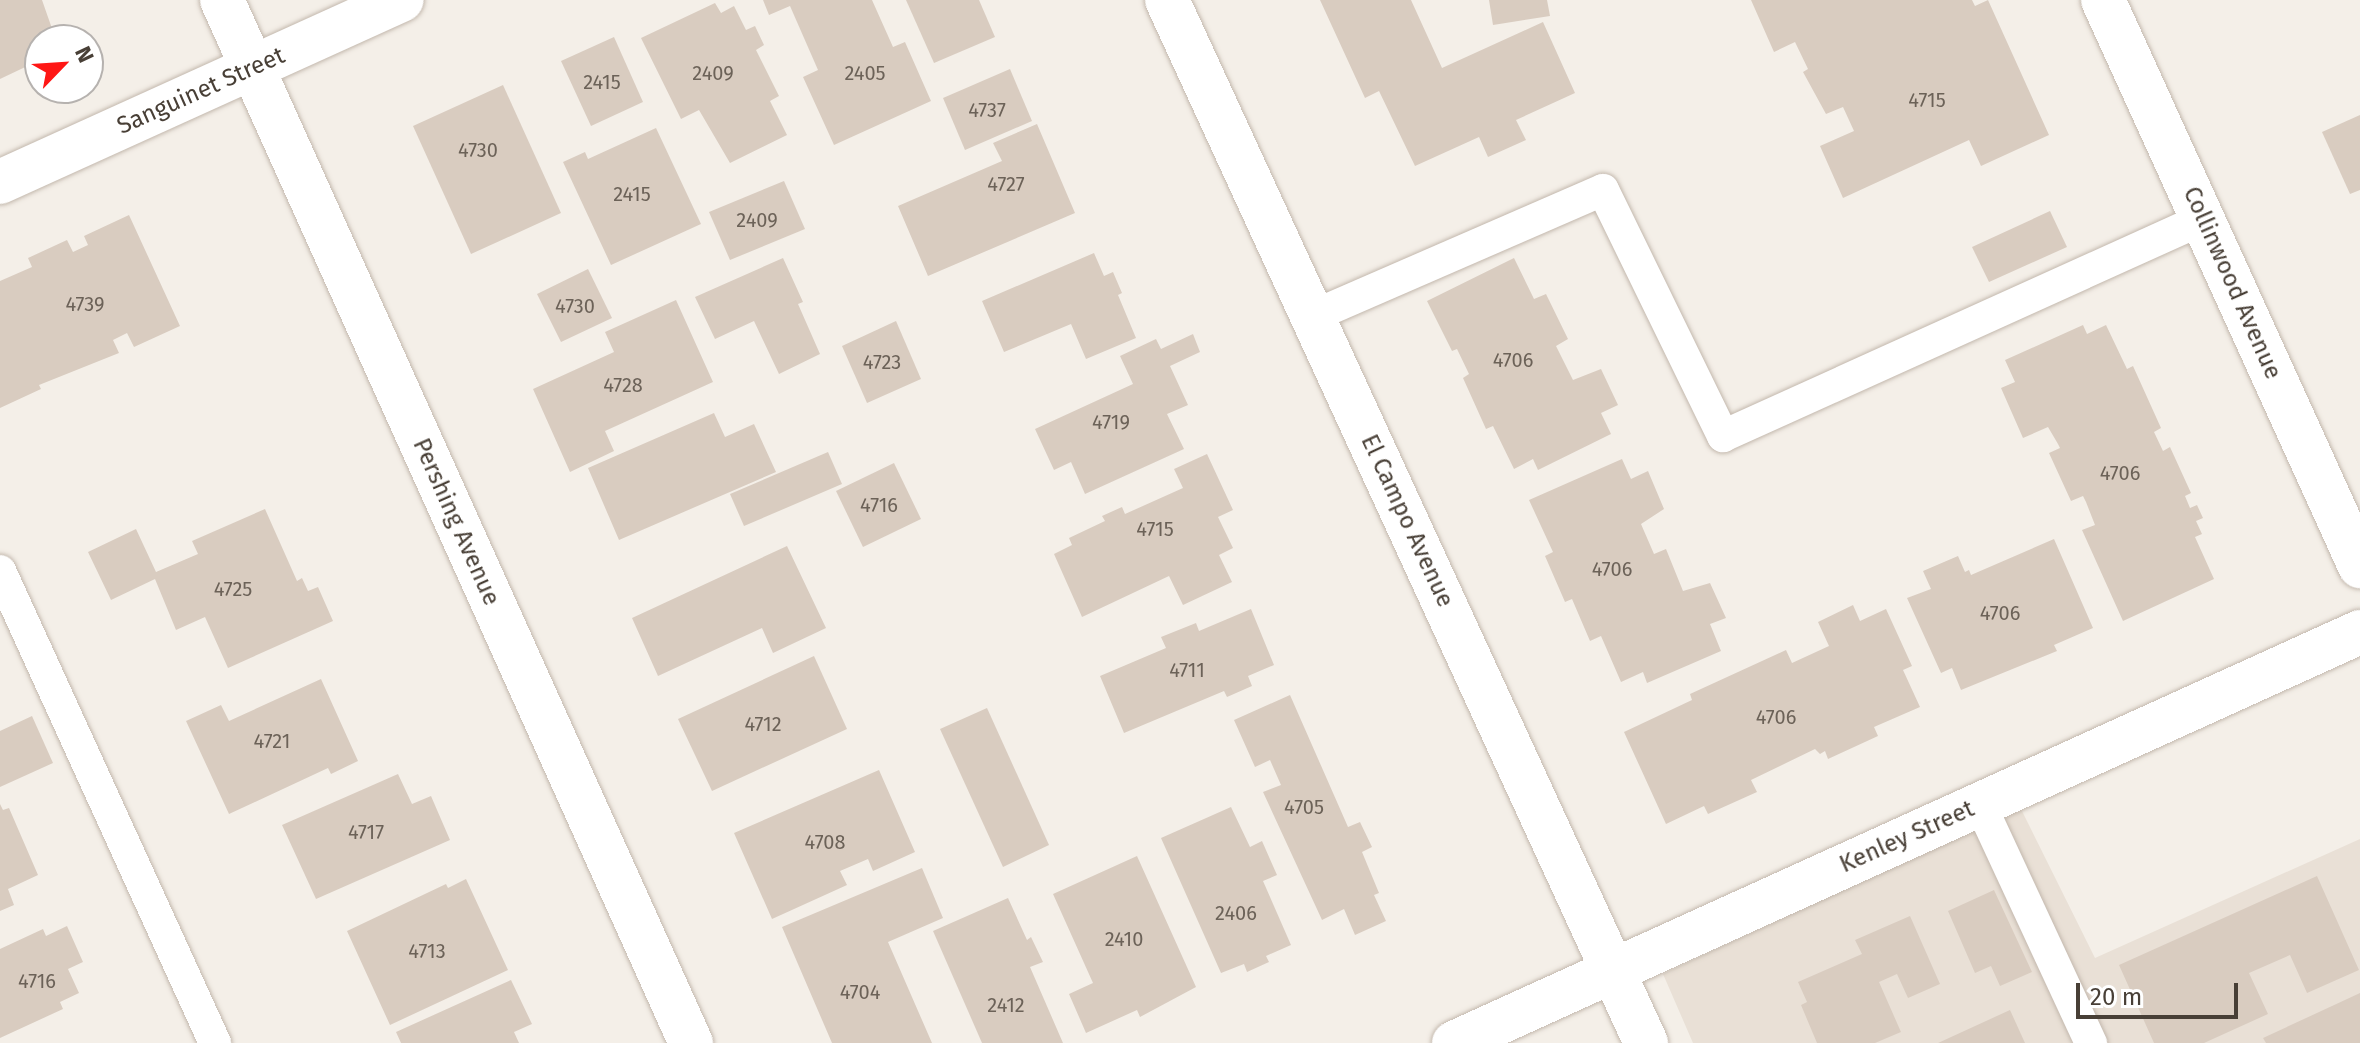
<!DOCTYPE html>
<html>
<head>
<meta charset="utf-8">
<style>
	body { margin:0 }
	#map { position:relative; width:2360px; height:1043px; overflow:hidden; background:#f4efe8; font-family:"Fira Sans",sans-serif }
	div>[style] { position:absolute }
	.residential>* { inset:0; background:#e9e0d6 }
	.building>* { inset:0; background:#d9ccc0 }
	.roads { filter:drop-shadow(0 0 2px #c3b8ad) drop-shadow(0 0 2px #c3b8ad) }
	.lane>* { height:32px; margin:-16px; padding:0 16px; transform-origin:16px; border-radius:16px; background:#fff }
	.street>* { height:44px; margin:-22px; padding:0 22px; transform-origin:22px; border-radius:22px; background:#fff }
	span { translate:-50% -50%; white-space:nowrap; text-align:center; line-height:1.15; -webkit-text-stroke:7px #fff; paint-order:stroke }
	.number-label { font-size:20px; color:#6c6258 }
	.number-label span { -webkit-text-stroke-width:0 }
	.street-label { font-size:24px; color:#483f36 }
	.north { position:absolute; left:24px; top:24px; width:80px; height:80px; box-sizing:border-box; background:#fff; border:2px solid #b6b2af; border-radius:50%; rotate:65deg; font-size:22px; font-weight:700; line-height:32px; text-align:center; color:#483f36 }
	.north::after { content:''; display:block; margin:auto; width:28px; height:36px; background:#ff1715; clip-path:polygon(50% 0,100% 100%,50% 72%,0 100%) }
	.scale { position:absolute; left:2076px; top:983px; width:162px; height:36px; box-sizing:border-box; border:4px solid #483f36; border-top:0; padding-left:10px; font-size:24px; line-height:28px; white-space:nowrap; color:#483f36; -webkit-text-stroke:6px #fff; paint-order:stroke }
</style>
</head>
<body>
<div id="map">
	<div class="residential">
		<i style="clip-path:polygon(2020px 807px,2095px 958px,2360px 839px,2360px 1043px,1693px 1043px,1663px 974px)"></i>
	</div>
	<div class="building">
		<i style="clip-path:polygon(0 0,42px 0,56px 40px,40px 40px,40px 60px,0 79px)"></i>
		<i style="clip-path:polygon(763px 0,872px 0,893px 47px,905px 42px,931px 101px,834px 145px,803px 77px,818px 70px,790px 6px,769px 15px)"></i>
		<i style="clip-path:polygon(906px 0,979px 0,995px 37px,934px 63px)"></i>
		<i style="clip-path:polygon(1320px 0,1411px 0,1442px 68px,1543px 22px,1575px 93px,1516px 120px,1526px 140px,1488px 157px,1479px 137px,1415px 166px,1379px 91px,1365px 98px)"></i>
		<i style="clip-path:polygon(1489px 0,1547px 0,1550px 16px,1493px 25px)"></i>
		<i style="clip-path:polygon(1751px 0,1972px 0,1975px 6px,1988px 0,2049px 135px,1981px 166px,1969px 140px,1843px 198px,1820px 146px,1854px 131px,1843px 107px,1826px 114px,1803px 72px,1808px 69px,1795px 42px,1774px 52px)"></i>
		<i style="clip-path:polygon(715px 3px,721px 13px,734px 6px,746px 30px,755px 26px,764px 45px,756px 50px,779px 96px,770px 101px,787px 135px,730px 163px,699px 110px,681px 119px,641px 38px)"></i>
		<i style="clip-path:polygon(614px 37px,643px 102px,591px 126px,561px 61px)"></i>
		<i style="clip-path:polygon(1010px 69px,1032px 121px,965px 150px,943px 98px)"></i>
		<i style="clip-path:polygon(503px 85px,561px 213px,471px 254px,413px 126px)"></i>
		<i style="clip-path:polygon(2360px 115px,2360px 190px,2350px 194px,2322px 132px)"></i>
		<i style="clip-path:polygon(1037px 124px,1075px 213px,928px 276px,898px 206px,1002px 161px,993px 143px)"></i>
		<i style="clip-path:polygon(656px 128px,701px 224px,611px 265px,563px 162px,585px 152px,588px 159px)"></i>
		<i style="clip-path:polygon(784px 181px,805px 229px,730px 260px,709px 212px)"></i>
		<i style="clip-path:polygon(2050px 211px,2067px 247px,1989px 282px,1972px 247px)"></i>
		<i style="clip-path:polygon(129px 215px,180px 326px,134px 347px,127px 333px,113px 340px,119px 353px,39px 385px,41px 389px,0 408px,0 281px,32px 267px,28px 258px,67px 240px,73px 252px,88px 245px,84px 236px)"></i>
		<i style="clip-path:polygon(1094px 253px,1104px 276px,1113px 272px,1122px 293px,1118px 295px,1136px 338px,1086px 359px,1071px 324px,1004px 352px,982px 301px)"></i>
		<i style="clip-path:polygon(783px 258px,803px 302px,798px 304px,820px 354px,779px 374px,754px 321px,715px 339px,695px 297px)"></i>
		<i style="clip-path:polygon(1514px 258px,1534px 299px,1546px 294px,1568px 339px,1556px 346px,1573px 380px,1601px 369px,1618px 405px,1601px 413px,1611px 434px,1538px 470px,1533px 459px,1514px 469px,1493px 426px,1486px 429px,1463px 378px,1469px 374px,1457px 349px,1452px 351px,1427px 301px)"></i>
		<i style="clip-path:polygon(588px 269px,612px 318px,561px 342px,537px 294px)"></i>
		<i style="clip-path:polygon(676px 300px,713px 382px,605px 431px,614px 451px,570px 472px,533px 389px,614px 352px,605px 332px)"></i>
		<i style="clip-path:polygon(896px 321px,921px 379px,867px 403px,842px 346px)"></i>
		<i style="clip-path:polygon(2083px 325px,2087px 334px,2106px 325px,2127px 369px,2133px 366px,2161px 428px,2154px 432px,2163px 451px,2170px 447px,2191px 493px,2185px 496px,2190px 508px,2197px 505px,2203px 518px,2196px 521px,2202px 534px,2195px 537px,2214px 579px,2123px 621px,2082px 530px,2095px 525px,2086px 502px,2083px 496px,2071px 501px,2049px 453px,2060px 448px,2058px 444px,2048px 427px,2023px 438px,2001px 388px,2015px 382px,2005px 360px)"></i>
		<i style="clip-path:polygon(1193px 334px,1200px 352px,1170px 366px,1188px 405px,1167px 414px,1184px 449px,1085px 494px,1071px 462px,1054px 470px,1035px 429px,1133px 384px,1120px 356px,1156px 339px,1161px 349px)"></i>
		<i style="clip-path:polygon(714px 413px,725px 437px,754px 424px,776px 472px,619px 540px,588px 468px)"></i>
		<i style="clip-path:polygon(828px 452px,842px 484px,744px 526px,730px 494px)"></i>
		<i style="clip-path:polygon(1207px 454px,1233px 510px,1218px 517px,1233px 548px,1219px 555px,1232px 582px,1183px 605px,1169px 576px,1082px 617px,1054px 554px,1072px 545px,1069px 538px,1105px 521px,1102px 516px,1122px 507px,1125px 514px,1183px 488px,1174px 469px)"></i>
		<i style="clip-path:polygon(1622px 459px,1631px 479px,1648px 471px,1664px 509px,1641px 524px,1654px 554px,1666px 549px,1683px 591px,1710px 583px,1726px 618px,1710px 624px,1721px 651px,1647px 683px,1643px 672px,1621px 682px,1601px 636px,1590px 641px,1572px 599px,1565px 602px,1545px 556px,1553px 552px,1529px 500px)"></i>
		<i style="clip-path:polygon(894px 463px,921px 519px,863px 547px,836px 491px)"></i>
		<i style="clip-path:polygon(265px 509px,297px 581px,302px 578px,308px 591px,318px 587px,333px 621px,228px 668px,205px 617px,176px 630px,155px 579px,111px 600px,88px 552px,136px 529px,156px 572px,198px 554px,192px 541px)"></i>
		<i style="clip-path:polygon(2054px 539px,2093px 628px,2054px 645px,2057px 651px,1961px 690px,1952px 668px,1941px 673px,1907px 598px,1931px 589px,1923px 571px,1958px 556px,1965px 572px,1969px 570px,1971px 575px)"></i>
		<i style="clip-path:polygon(787px 546px,826px 628px,773px 653px,762px 628px,658px 676px,632px 618px)"></i>
		<i style="clip-path:polygon(1853px 605px,1860px 621px,1886px 609px,1912px 666px,1903px 670px,1920px 707px,1874px 727px,1878px 736px,1828px 759px,1825px 751px,1820px 754px,1815px 749px,1751px 780px,1757px 792px,1708px 814px,1704px 806px,1666px 824px,1624px 732px,1692px 700px,1690px 694px,1786px 650px,1792px 663px,1829px 646px,1818px 622px)"></i>
		<i style="clip-path:polygon(1251px 609px,1274px 665px,1248px 676px,1252px 686px,1227px 697px,1224px 691px,1124px 733px,1100px 676px,1166px 648px,1161px 637px,1196px 623px,1199px 631px)"></i>
		<i style="clip-path:polygon(814px 656px,847px 729px,712px 791px,678px 719px)"></i>
		<i style="clip-path:polygon(321px 679px,358px 761px,331px 774px,328px 768px,229px 814px,186px 721px,221px 705px,229px 721px)"></i>
		<i style="clip-path:polygon(1290px 695px,1348px 827px,1360px 822px,1372px 847px,1362px 852px,1379px 893px,1374px 895px,1386px 921px,1355px 935px,1344px 909px,1322px 920px,1263px 792px,1281px 785px,1270px 760px,1255px 767px,1234px 720px)"></i>
		<i style="clip-path:polygon(987px 708px,1049px 845px,1003px 867px,940px 729px)"></i>
		<i style="clip-path:polygon(32px 716px,53px 763px,0 787px,0 731px)"></i>
		<i style="clip-path:polygon(879px 770px,915px 852px,873px 871px,868px 859px,840px 871px,847px 885px,772px 919px,734px 833px)"></i>
		<i style="clip-path:polygon(398px 774px,412px 804px,431px 796px,450px 840px,316px 899px,282px 825px)"></i>
		<i style="clip-path:polygon(0 804px,3px 810px,9px 808px,38px 875px,8px 889px,14px 905px,0 911px)"></i>
		<i style="clip-path:polygon(1231px 807px,1250px 847px,1262px 841px,1277px 875px,1263px 881px,1291px 945px,1266px 956px,1269px 962px,1247px 972px,1244px 964px,1221px 973px,1161px 838px)"></i>
		<i style="clip-path:polygon(1137px 856px,1196px 987px,1140px 1017px,1137px 1010px,1086px 1033px,1069px 994px,1093px 983px,1053px 894px)"></i>
		<i style="clip-path:polygon(922px 868px,943px 918px,888px 942px,932px 1043px,832px 1043px,782px 927px)"></i>
		<i style="clip-path:polygon(2317px 876px,2359px 970px,2307px 993px,2290px 955px,2249px 973px,2268px 1014px,2204px 1043px,2154px 1043px,2119px 965px)"></i>
		<i style="clip-path:polygon(466px 879px,508px 970px,390px 1025px,347px 931px,446px 884px,448px 888px)"></i>
		<i style="clip-path:polygon(1994px 890px,2032px 972px,2000px 986px,1991px 966px,1975px 973px,1948px 911px)"></i>
		<i style="clip-path:polygon(1008px 898px,1027px 940px,1031px 937px,1043px 962px,1030px 967px,1063px 1043px,982px 1043px,933px 931px)"></i>
		<i style="clip-path:polygon(1910px 916px,1940px 984px,1908px 998px,1897px 974px,1879px 982px,1901px 1032px,1875px 1043px,1817px 1043px,1801px 1005px,1807px 1002px,1798px 982px,1862px 954px,1855px 940px)"></i>
		<i style="clip-path:polygon(67px 926px,83px 962px,68px 969px,79px 993px,60px 1002px,63px 1009px,0 1038px,0 949px,43px 929px,46px 936px)"></i>
		<i style="clip-path:polygon(511px 980px,532px 1024px,514px 1032px,519px 1043px,401px 1043px,396px 1032px)"></i>
		<i style="clip-path:polygon(2360px 993px,2360px 1043px,2266px 1043px,2263px 1038px)"></i>
		<i style="clip-path:polygon(2010px 1010px,2025px 1043px,1938px 1043px)"></i>
	</div>
	<div class="roads">
		<div class="lane">
			<i style="left:1313px;top:316px;width:316px;rotate:-23.5deg"></i>
			<i style="left:1603px;top:190px;width:274px;rotate:64deg"></i>
			<i style="left:1723px;top:436px;width:527px;rotate:-24.33deg"></i>
			<i style="left:0;top:571px;width:519px;rotate:65.51deg"></i>
			<i style="left:1980px;top:804px;width:264px;rotate:65.1deg"></i>
		</div>
		<div class="street">
			<i style="left:222px;top:0;width:1144px;rotate:65.79deg"></i>
			<i style="left:1167px;top:0;width:1148px;rotate:65.33deg"></i>
			<i style="left:2103px;top:0;width:622px;rotate:65.58deg"></i>
			<i style="left:0;top:182px;width:441px;rotate:-24.4deg"></i>
			<i style="left:1454px;top:1043px;width:995px;rotate:-24.4deg"></i>
		</div>
	</div>
	<div class="number-label">
		<span style="left:713px;top:73px">2409</span>
		<span style="left:865px;top:73px">2405</span>
		<span style="left:602px;top:82px">2415</span>
		<span style="left:1927px;top:100px">4715</span>
		<span style="left:987px;top:110px">4737</span>
		<span style="left:478px;top:150px">4730</span>
		<span style="left:1006px;top:184px">4727</span>
		<span style="left:632px;top:194px">2415</span>
		<span style="left:757px;top:220px">2409</span>
		<span style="left:85px;top:304px">4739</span>
		<span style="left:575px;top:306px">4730</span>
		<span style="left:1513px;top:360px">4706</span>
		<span style="left:882px;top:362px">4723</span>
		<span style="left:623px;top:385px">4728</span>
		<span style="left:1111px;top:422px">4719</span>
		<span style="left:2120px;top:473px">4706</span>
		<span style="left:879px;top:505px">4716</span>
		<span style="left:1155px;top:529px">4715</span>
		<span style="left:1612px;top:569px">4706</span>
		<span style="left:233px;top:589px">4725</span>
		<span style="left:2000px;top:613px">4706</span>
		<span style="left:1187px;top:670px">4711</span>
		<span style="left:1776px;top:717px">4706</span>
		<span style="left:763px;top:724px">4712</span>
		<span style="left:272px;top:741px">4721</span>
		<span style="left:1304px;top:807px">4705</span>
		<span style="left:366px;top:832px">4717</span>
		<span style="left:825px;top:842px">4708</span>
		<span style="left:1236px;top:913px">2406</span>
		<span style="left:1124px;top:939px">2410</span>
		<span style="left:427px;top:951px">4713</span>
		<span style="left:37px;top:981px">4716</span>
		<span style="left:860px;top:992px">4704</span>
		<span style="left:1006px;top:1005px">2412</span>
	</div>
	<div class="street-label">
		<span style="left:201px;top:91px;rotate:-24deg">Sanguinet Street</span>
		<span style="left:2232px;top:283px;rotate:66deg">Collinwood Avenue</span>
		<span style="left:1407px;top:521px;rotate:65deg">El Campo Avenue</span>
		<span style="left:456px;top:522px;rotate:66deg">Pershing Avenue</span>
		<span style="left:1907px;top:837px;rotate:-24deg">Kenley Street</span>
	</div>
	<div class="north">N</div>
	<div class="scale">20 m</div>
</div>
</body>
</html>
